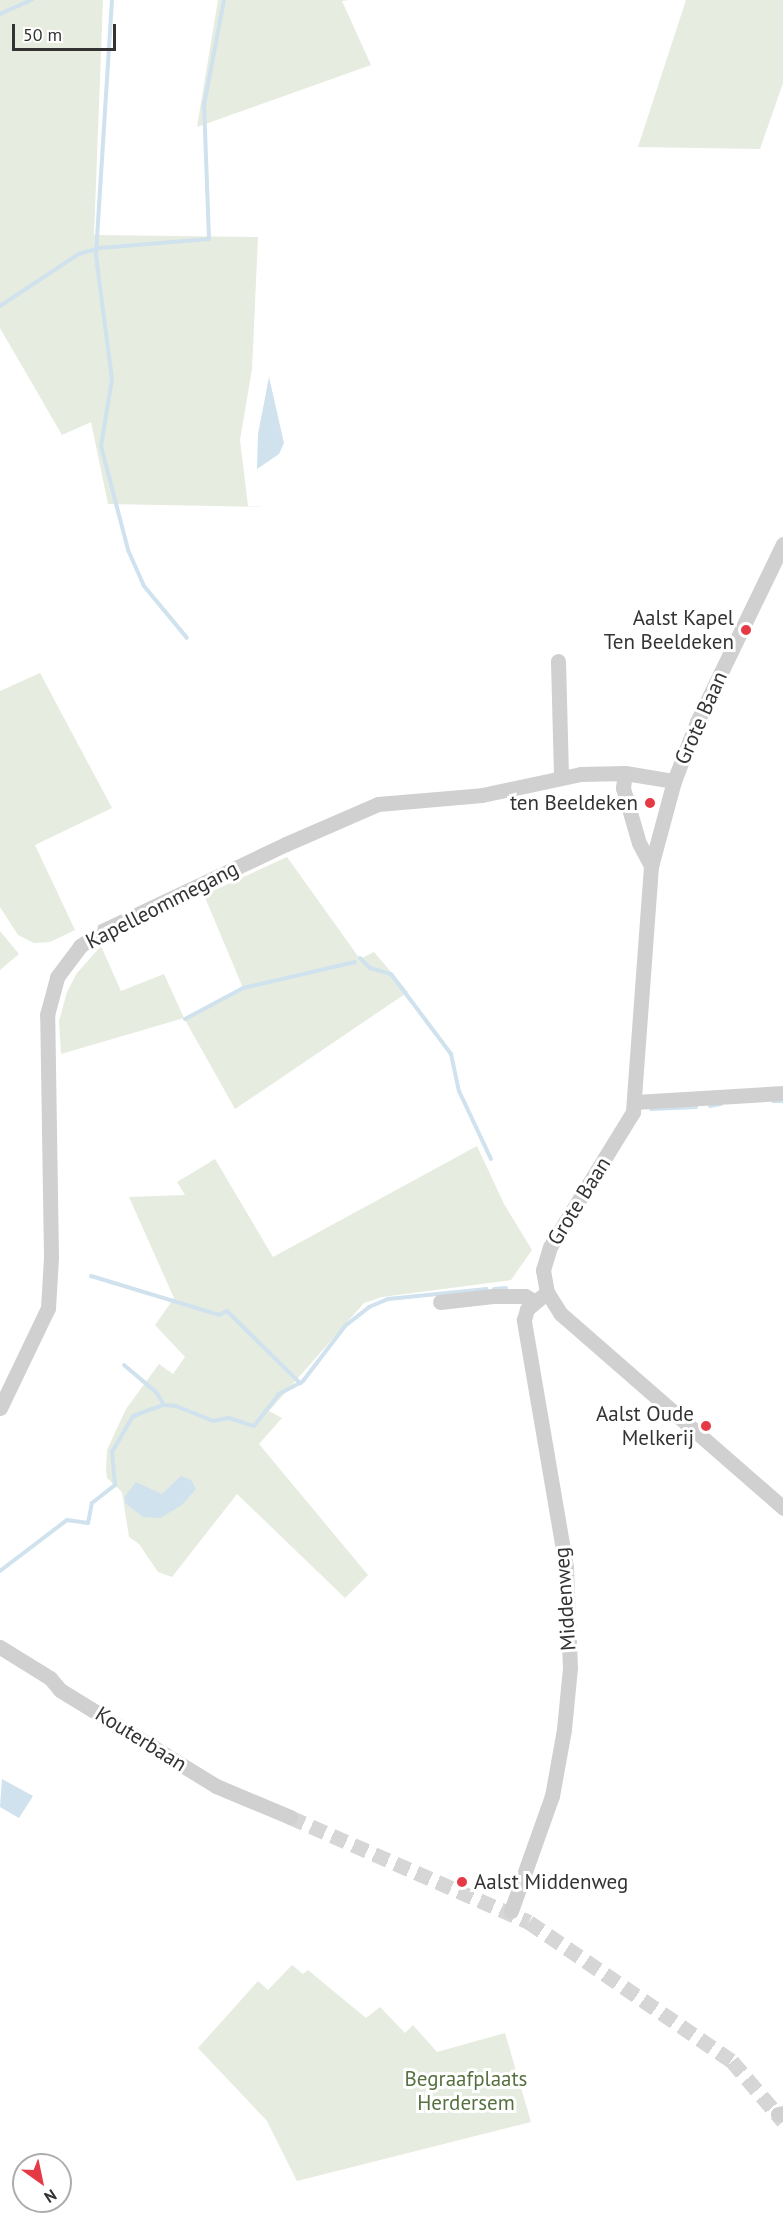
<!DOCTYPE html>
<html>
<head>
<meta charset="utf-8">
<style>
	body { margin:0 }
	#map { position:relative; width:783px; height:2225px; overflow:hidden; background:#fff; font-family:"PT Sans",sans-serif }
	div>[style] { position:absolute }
	.green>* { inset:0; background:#e6ecdf }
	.water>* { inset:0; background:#cfe2ee }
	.stream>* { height:4px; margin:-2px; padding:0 2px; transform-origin:2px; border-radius:2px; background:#cfe2ee }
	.street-tunnel>* { height:15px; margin-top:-7.5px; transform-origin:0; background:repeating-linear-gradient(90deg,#d6d6d6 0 15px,transparent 0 23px) }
	.street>* { height:15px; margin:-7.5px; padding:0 7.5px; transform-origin:7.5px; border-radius:7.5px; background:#d0d0d0 }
	.dots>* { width:16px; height:16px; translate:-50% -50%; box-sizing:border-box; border:3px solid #fff; border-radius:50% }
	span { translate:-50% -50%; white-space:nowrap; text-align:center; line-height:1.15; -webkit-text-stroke:6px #fff; paint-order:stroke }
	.poi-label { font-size:21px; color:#333 }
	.right { translate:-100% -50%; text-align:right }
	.left { translate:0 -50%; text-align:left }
	.street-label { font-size:21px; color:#333 }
	.park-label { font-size:21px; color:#56703f }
	.north { position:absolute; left:12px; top:2153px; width:60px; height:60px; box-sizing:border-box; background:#fff; border:2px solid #adadad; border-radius:50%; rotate:147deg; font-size:16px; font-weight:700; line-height:24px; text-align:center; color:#333 }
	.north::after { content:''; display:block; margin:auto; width:21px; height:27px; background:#e63946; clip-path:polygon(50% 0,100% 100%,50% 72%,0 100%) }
	.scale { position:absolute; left:12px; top:24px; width:104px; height:27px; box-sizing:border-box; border:3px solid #333; border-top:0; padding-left:8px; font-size:18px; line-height:21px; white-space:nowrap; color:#333; -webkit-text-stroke:4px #fff; paint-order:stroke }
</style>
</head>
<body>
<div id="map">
	<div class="green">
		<i style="clip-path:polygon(0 0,103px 0,94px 235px,258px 237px,252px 369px,240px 440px,248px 506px,265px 507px,108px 504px,91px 422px,62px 435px,0 328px)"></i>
		<i style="clip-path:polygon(218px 0,349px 0,342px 1px,371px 65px,197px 127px)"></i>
		<i style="clip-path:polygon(686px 0,783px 0,783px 83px,760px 149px,638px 147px)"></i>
		<i style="clip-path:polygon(40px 673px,112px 808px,35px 845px,75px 930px,50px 942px,34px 943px,18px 935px,0 907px,0 691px)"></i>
		<i style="clip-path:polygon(287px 857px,360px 959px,374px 952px,408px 992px,235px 1109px,184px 1018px,61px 1054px,59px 1021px,67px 992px,77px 973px,101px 946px,121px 991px,164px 974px,184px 1018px,243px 988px,204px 895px)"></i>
		<i style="clip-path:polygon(0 931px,19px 954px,0 970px)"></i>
		<i style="clip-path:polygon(477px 1146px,504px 1204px,532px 1250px,511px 1280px,382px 1297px,364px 1303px,269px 1411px,282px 1418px,259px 1444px,368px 1575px,345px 1598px,237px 1494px,172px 1577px,158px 1572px,139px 1544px,129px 1537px,122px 1492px,107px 1478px,106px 1469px,107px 1450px,126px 1409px,159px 1364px,173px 1374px,185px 1357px,155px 1325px,174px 1298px,129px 1197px,185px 1195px,177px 1182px,215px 1159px,273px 1257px)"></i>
		<i style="clip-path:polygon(292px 1965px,303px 1974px,308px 1970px,366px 2018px,380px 2007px,405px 2033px,413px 2025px,437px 2052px,505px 2033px,531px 2122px,297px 2181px,267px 2121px,198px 2048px,258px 1981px,268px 1990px)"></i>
	</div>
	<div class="water">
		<i style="clip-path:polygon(269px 377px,284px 443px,279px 454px,257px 469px,258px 434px)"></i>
		<i style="clip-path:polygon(181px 1476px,191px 1480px,196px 1489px,182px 1505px,160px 1518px,143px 1517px,125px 1503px,125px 1496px,136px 1482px,162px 1494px)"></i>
		<i style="clip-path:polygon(2px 1779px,33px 1796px,19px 1818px,0 1807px)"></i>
	</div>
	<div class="stream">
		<i style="left:112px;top:0;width:256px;rotate:93.6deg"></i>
		<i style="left:96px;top:256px;width:124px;rotate:82.6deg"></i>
		<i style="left:112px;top:379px;width:68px;rotate:99.3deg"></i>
		<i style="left:101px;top:446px;width:107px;rotate:75.4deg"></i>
		<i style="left:128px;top:550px;width:39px;rotate:66deg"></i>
		<i style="left:144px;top:586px;width:67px;rotate:50.4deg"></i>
		<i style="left:0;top:14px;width:35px;rotate:-24deg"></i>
		<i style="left:0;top:306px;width:95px;rotate:-33.4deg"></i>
		<i style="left:79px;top:254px;width:22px;rotate:-16deg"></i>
		<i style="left:100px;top:248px;width:109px;rotate:-4.7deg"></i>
		<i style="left:209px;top:239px;width:134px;rotate:-92.1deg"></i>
		<i style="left:204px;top:105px;width:107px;rotate:-79.2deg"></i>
		<i style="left:360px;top:958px;width:14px;rotate:45deg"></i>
		<i style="left:370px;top:968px;width:22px;rotate:16deg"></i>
		<i style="left:391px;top:974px;width:100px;rotate:53.1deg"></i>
		<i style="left:451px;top:1054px;width:38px;rotate:78deg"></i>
		<i style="left:459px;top:1091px;width:75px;rotate:64.8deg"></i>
		<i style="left:185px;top:1019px;width:66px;rotate:-28.1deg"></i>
		<i style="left:243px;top:988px;width:115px;rotate:-13.1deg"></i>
		<i style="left:773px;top:1101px;width:10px"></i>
		<i style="left:710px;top:1106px;width:11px;rotate:-10deg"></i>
		<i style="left:651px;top:1109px;width:45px;rotate:-2.5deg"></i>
		<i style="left:91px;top:1276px;width:134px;rotate:16.9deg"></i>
		<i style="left:219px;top:1315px;width:9px;rotate:-27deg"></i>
		<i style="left:227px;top:1311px;width:103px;rotate:44.6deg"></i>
		<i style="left:494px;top:1289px;width:12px;rotate:-5deg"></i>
		<i style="left:124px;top:1365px;width:42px;rotate:40.2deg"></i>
		<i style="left:156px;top:1392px;width:15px;rotate:58deg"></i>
		<i style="left:0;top:1571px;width:84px;rotate:-37.3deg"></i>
		<i style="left:67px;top:1520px;width:21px;rotate:8deg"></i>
		<i style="left:88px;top:1523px;width:20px;rotate:-79deg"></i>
		<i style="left:92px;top:1503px;width:29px;rotate:-38deg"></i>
		<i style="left:115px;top:1485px;width:33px;rotate:-95deg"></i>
		<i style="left:112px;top:1452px;width:42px;rotate:-59.7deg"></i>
		<i style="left:133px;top:1416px;width:33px;rotate:-20deg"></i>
		<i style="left:164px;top:1405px;width:12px;rotate:5deg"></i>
		<i style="left:176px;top:1406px;width:40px;rotate:22deg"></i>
		<i style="left:213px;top:1421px;width:16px;rotate:-11deg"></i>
		<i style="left:229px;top:1418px;width:26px;rotate:18deg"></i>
		<i style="left:254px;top:1426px;width:41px;rotate:-52deg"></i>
		<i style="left:279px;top:1394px;width:27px;rotate:-28deg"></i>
		<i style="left:303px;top:1381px;width:69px;rotate:-52.6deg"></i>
		<i style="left:345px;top:1326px;width:31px;rotate:-38deg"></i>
		<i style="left:369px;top:1307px;width:21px;rotate:-23deg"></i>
		<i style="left:388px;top:1299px;width:99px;rotate:-5.8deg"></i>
	</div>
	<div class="street-tunnel">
		<i style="left:290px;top:1817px;width:261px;rotate:23.7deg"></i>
		<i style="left:529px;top:1922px;width:246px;rotate:34.4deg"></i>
		<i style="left:732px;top:2061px;width:79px;rotate:49.6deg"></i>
	</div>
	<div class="street">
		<i style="left:783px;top:544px;width:198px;rotate:115.8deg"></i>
		<i style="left:697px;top:722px;width:63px;rotate:111.3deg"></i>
		<i style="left:674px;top:781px;width:88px;rotate:105.1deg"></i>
		<i style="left:651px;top:866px;width:247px;rotate:94.2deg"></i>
		<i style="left:633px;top:1112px;width:158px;rotate:121.6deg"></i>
		<i style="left:550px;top:1247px;width:24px;rotate:107deg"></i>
		<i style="left:543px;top:1270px;width:22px;rotate:80deg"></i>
		<i style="left:547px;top:1292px;width:26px;rotate:58deg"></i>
		<i style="left:561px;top:1314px;width:295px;rotate:41.1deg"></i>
		<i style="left:558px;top:661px;width:116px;rotate:88.5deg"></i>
		<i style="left:625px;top:773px;width:15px;rotate:98deg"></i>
		<i style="left:623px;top:788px;width:57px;rotate:73.8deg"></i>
		<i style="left:639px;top:843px;width:26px;rotate:62deg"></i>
		<i style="left:635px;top:1102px;width:148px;rotate:-3.5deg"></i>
		<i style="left:440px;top:1302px;width:53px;rotate:-6.5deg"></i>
		<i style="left:493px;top:1296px;width:32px"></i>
		<i style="left:525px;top:1296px;width:10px;rotate:29deg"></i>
		<i style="left:0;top:1408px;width:111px;rotate:-64.4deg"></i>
		<i style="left:48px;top:1308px;width:51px;rotate:-86.6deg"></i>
		<i style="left:51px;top:1257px;width:242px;rotate:-90.9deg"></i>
		<i style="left:47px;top:1015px;width:39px;rotate:-75deg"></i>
		<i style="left:57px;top:977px;width:39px;rotate:-53deg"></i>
		<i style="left:80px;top:946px;width:27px;rotate:-34deg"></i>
		<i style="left:102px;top:931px;width:204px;rotate:-25.3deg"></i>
		<i style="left:286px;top:844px;width:100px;rotate:-23.5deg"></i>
		<i style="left:378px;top:804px;width:104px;rotate:-4.9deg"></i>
		<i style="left:482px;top:795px;width:101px;rotate:-12deg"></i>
		<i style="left:581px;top:774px;width:44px;rotate:-1.3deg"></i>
		<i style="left:625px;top:773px;width:50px;rotate:9.3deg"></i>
		<i style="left:0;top:1647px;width:59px;rotate:31.8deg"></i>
		<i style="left:50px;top:1678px;width:16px;rotate:50deg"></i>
		<i style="left:60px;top:1690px;width:183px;rotate:31.6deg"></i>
		<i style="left:216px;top:1786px;width:80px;rotate:22.7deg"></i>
		<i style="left:511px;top:1911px;width:122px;rotate:-70.4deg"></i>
		<i style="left:552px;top:1796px;width:68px;rotate:-79.8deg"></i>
		<i style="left:564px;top:1729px;width:61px;rotate:-84.4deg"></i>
		<i style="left:570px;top:1668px;width:101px;rotate:-92.3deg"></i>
		<i style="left:566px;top:1567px;width:251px;rotate:-99.7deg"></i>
		<i style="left:524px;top:1320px;width:11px;rotate:-75deg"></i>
		<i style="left:527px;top:1309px;width:26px;rotate:-40deg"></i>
		<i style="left:778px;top:2114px;width:5px;rotate:-11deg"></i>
	</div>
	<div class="dots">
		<i style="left:746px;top:630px;background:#e63946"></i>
		<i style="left:650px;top:803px;background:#e63946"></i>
		<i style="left:706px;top:1426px;background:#e63946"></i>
		<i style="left:462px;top:1882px;background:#e63946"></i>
	</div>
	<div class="poi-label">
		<span class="right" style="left:734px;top:630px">Aalst Kapel<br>Ten Beeldeken</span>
		<span class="right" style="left:638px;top:803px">ten Beeldeken</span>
		<span class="right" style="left:694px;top:1426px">Aalst Oude<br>Melkerij</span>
		<span class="left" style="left:474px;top:1882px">Aalst Middenweg</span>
	</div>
	<div class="street-label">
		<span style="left:701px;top:718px;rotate:-66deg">Grote Baan</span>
		<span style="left:162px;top:905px;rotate:-27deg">Kapelleommegang</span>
		<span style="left:579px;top:1201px;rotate:-58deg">Grote Baan</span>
		<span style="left:565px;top:1599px;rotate:-94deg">Middenweg</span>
		<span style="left:141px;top:1739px;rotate:32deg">Kouterbaan</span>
	</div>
	<div class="park-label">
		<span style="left:466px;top:2091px">Begraafplaats<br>Herdersem</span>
	</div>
	<div class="north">N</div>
	<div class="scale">50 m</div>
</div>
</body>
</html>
